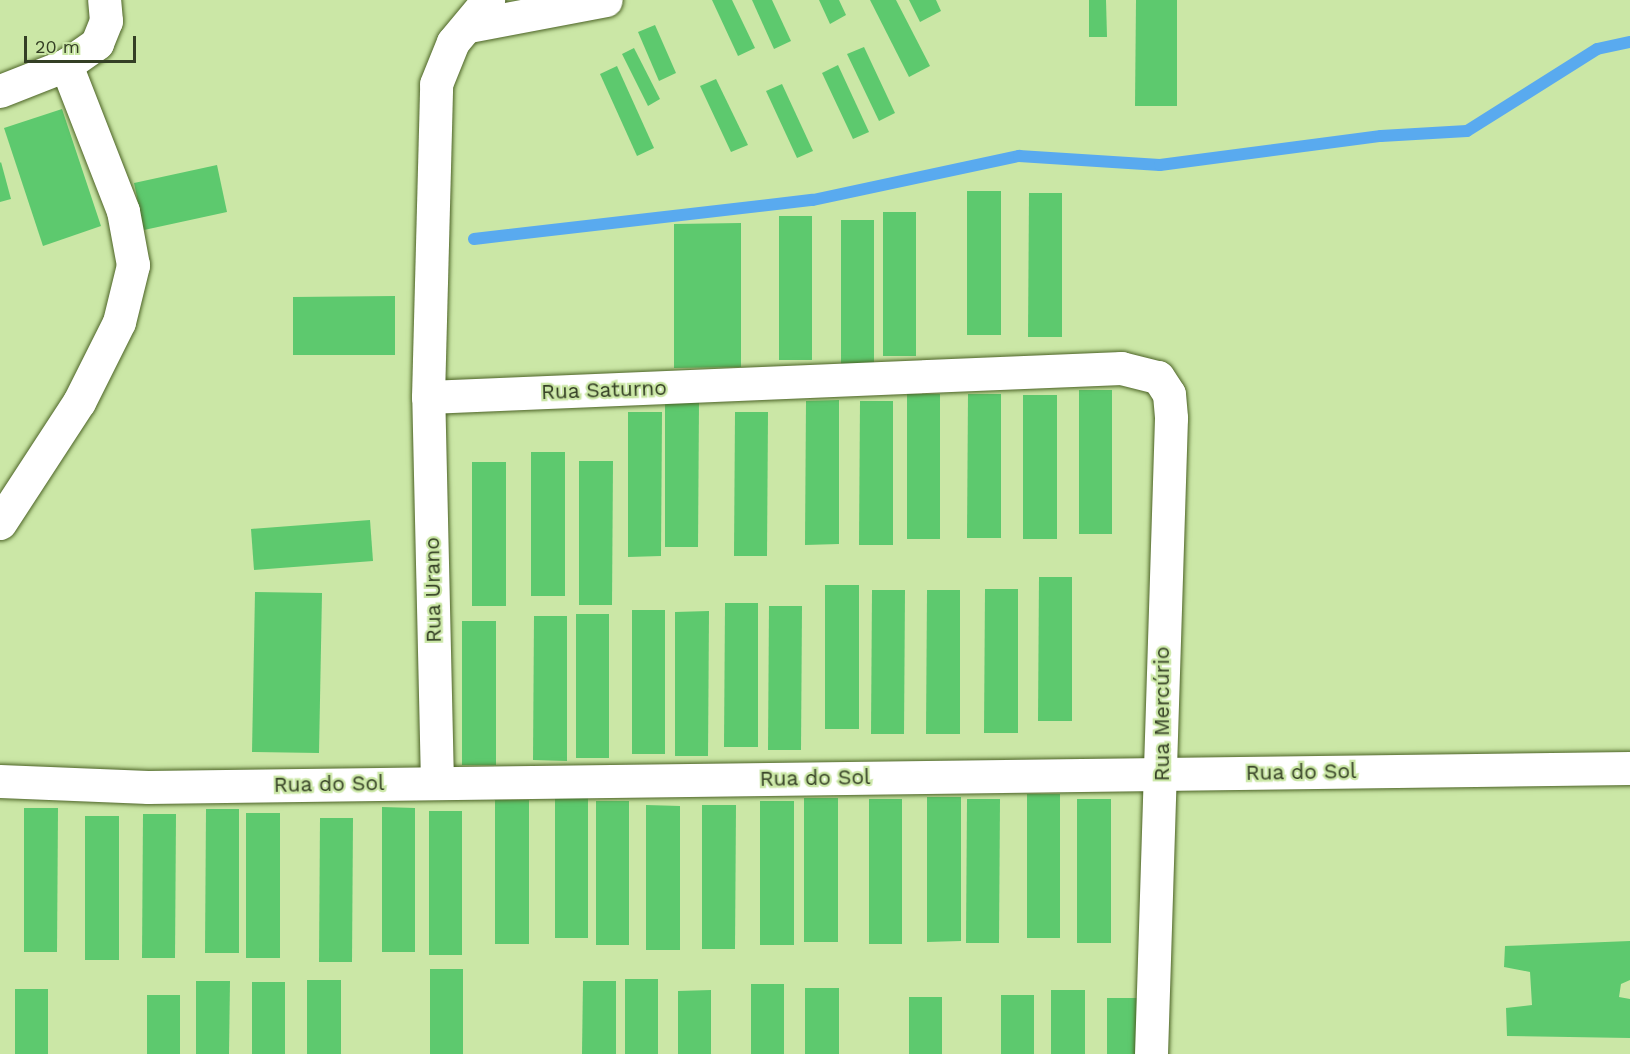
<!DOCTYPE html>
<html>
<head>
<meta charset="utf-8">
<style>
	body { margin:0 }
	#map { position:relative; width:1630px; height:1054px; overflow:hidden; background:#cbe7a6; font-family:"Work Sans",sans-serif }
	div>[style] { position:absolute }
	.stream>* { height:12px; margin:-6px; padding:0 6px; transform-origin:6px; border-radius:6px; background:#59aaef }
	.building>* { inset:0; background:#5dc96e }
	.roads { filter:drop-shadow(0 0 2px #4c6326) drop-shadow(0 0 2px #4c6326) }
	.minor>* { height:33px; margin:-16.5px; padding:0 16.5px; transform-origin:16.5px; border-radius:16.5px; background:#fff }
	span { translate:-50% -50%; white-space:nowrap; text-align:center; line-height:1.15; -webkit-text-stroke:4.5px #cbe7a6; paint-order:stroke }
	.street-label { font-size:21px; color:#343f25 }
	.scale { position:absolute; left:24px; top:36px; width:112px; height:27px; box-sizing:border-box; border:3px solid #343f25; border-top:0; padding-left:8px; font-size:18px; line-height:21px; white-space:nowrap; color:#343f25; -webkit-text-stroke:4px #cbe7a6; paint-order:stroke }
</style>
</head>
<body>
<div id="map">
	<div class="stream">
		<i style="left:474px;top:239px;width:341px;rotate:-6.6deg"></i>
		<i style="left:813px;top:200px;width:211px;rotate:-12.1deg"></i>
		<i style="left:1019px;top:156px;width:141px;rotate:3.7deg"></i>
		<i style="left:1160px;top:165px;width:223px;rotate:-7.5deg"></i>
		<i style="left:1381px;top:136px;width:86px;rotate:-3.3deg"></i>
		<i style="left:1467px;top:131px;width:154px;rotate:-32.2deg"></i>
		<i style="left:1597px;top:49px;width:34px;rotate:-12deg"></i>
	</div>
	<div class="building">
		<i style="clip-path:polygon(712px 0,732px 0,755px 48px,738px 56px)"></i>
		<i style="clip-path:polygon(752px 0,772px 0,791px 41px,774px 49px)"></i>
		<i style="clip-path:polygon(819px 0,839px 0,846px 15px,830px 24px)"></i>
		<i style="clip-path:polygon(870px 0,896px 0,930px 66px,909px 77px)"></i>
		<i style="clip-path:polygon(909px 0,936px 0,941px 11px,920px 22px)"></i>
		<i style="clip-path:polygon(1089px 0,1106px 0,1107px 37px,1089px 37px)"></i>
		<i style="clip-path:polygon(1136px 0,1177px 0,1177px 106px,1135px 106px)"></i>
		<i style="clip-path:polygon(655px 25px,676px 73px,659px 81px,638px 32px)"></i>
		<i style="clip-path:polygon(864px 47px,895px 113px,879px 121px,847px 54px)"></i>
		<i style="clip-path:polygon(634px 48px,660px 99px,648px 106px,622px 54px)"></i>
		<i style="clip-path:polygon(838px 65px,869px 132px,853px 139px,822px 73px)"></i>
		<i style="clip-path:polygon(617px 66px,654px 148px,637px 156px,600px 74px)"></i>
		<i style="clip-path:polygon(716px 79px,748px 145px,731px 152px,700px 86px)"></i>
		<i style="clip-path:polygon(782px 84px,813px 151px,797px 158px,766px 91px)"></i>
		<i style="clip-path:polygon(62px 109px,101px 226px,43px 246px,4px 128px)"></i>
		<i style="clip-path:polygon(1px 162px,11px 199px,0 202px,0 163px)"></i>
		<i style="clip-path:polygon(217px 165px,227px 212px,144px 230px,134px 183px)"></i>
		<i style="clip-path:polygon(967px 191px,1001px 191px,1001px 335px,967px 335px)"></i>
		<i style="clip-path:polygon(1029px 193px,1062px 193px,1062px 337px,1028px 337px)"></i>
		<i style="clip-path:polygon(883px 212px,916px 212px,916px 356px,883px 356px)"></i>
		<i style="clip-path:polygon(779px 216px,812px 216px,812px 360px,779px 360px)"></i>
		<i style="clip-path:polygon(841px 220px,874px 220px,874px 364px,841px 364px)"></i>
		<i style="clip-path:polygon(741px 223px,741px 367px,674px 368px,674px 224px)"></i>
		<i style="clip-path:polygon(395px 296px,395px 355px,293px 355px,293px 297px)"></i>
		<i style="clip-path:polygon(1079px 390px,1112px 390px,1112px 534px,1079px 534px)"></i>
		<i style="clip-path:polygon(907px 394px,940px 394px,940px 539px,907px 539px)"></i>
		<i style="clip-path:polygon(968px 394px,1001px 394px,1001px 538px,967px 538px)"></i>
		<i style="clip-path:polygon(1023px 395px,1057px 395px,1057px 539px,1023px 539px)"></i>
		<i style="clip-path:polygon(839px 400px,839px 544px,805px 545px,806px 401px)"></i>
		<i style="clip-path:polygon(860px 401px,893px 401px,893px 545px,859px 545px)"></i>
		<i style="clip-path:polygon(665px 402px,699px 402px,698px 547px,665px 547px)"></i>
		<i style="clip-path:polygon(628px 412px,662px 412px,661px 556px,628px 557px)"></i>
		<i style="clip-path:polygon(735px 412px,768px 412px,767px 556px,734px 556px)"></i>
		<i style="clip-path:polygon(531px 452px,565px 452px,565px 596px,531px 596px)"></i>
		<i style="clip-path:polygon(579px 461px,613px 461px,612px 605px,579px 605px)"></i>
		<i style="clip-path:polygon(472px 462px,506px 462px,506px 606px,472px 606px)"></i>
		<i style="clip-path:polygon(370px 520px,373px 561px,254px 570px,251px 529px)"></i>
		<i style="clip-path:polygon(1039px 577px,1072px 577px,1072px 721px,1038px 721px)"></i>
		<i style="clip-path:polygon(825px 585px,859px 585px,859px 729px,825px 729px)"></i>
		<i style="clip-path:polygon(985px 589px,1018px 589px,1018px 733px,984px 733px)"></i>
		<i style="clip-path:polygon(872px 590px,905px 590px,904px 734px,871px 734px)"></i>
		<i style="clip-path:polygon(927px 590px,960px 590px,960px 734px,926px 734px)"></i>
		<i style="clip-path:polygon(255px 592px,322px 593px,319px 753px,252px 752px)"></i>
		<i style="clip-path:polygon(725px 603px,758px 603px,758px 747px,724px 747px)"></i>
		<i style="clip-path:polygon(769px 606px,802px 606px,801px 750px,768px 750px)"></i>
		<i style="clip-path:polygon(632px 610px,665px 610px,665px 754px,632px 754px)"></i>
		<i style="clip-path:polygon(709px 611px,708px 756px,675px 756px,675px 612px)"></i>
		<i style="clip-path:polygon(576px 614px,609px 614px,609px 758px,576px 758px)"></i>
		<i style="clip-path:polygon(534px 616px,567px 616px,567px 761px,533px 760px)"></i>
		<i style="clip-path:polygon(462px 621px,496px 621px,496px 765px,462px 765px)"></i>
		<i style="clip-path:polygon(555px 794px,588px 794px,588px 938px,555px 938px)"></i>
		<i style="clip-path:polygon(1027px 794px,1060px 794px,1060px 938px,1027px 938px)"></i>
		<i style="clip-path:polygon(927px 797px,961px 797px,961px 941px,927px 942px)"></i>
		<i style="clip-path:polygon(804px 798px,838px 798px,838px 942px,804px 942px)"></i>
		<i style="clip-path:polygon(869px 799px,902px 799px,902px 944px,869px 944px)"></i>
		<i style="clip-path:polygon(967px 799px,1000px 799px,999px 943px,966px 943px)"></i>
		<i style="clip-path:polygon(1077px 799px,1111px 799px,1111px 943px,1077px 943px)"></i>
		<i style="clip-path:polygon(495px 800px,529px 800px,529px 944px,495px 944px)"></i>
		<i style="clip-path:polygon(596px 801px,629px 801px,629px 945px,596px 945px)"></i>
		<i style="clip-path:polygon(760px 801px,794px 801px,794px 945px,760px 945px)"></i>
		<i style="clip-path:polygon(646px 805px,680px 806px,680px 950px,646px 950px)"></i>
		<i style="clip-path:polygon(702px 805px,736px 805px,735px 949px,702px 949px)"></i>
		<i style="clip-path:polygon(382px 807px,415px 808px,415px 952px,382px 952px)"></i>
		<i style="clip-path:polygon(24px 808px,58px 808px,57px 952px,24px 952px)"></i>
		<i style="clip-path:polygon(206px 809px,239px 809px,239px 953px,205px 953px)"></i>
		<i style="clip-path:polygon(429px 811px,462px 811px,462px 955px,429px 955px)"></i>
		<i style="clip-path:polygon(246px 813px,280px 813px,280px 958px,246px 958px)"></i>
		<i style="clip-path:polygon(143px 814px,176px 814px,175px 958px,142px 958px)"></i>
		<i style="clip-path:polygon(85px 816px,119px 816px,119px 960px,85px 960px)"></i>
		<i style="clip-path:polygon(320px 818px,353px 818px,352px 962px,319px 962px)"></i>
		<i style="clip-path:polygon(1630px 941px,1630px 980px,1621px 984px,1619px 997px,1630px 999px,1630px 1038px,1507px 1036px,1506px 1008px,1532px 1005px,1530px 972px,1504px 967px,1505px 946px)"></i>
		<i style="clip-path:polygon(430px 969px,463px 969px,463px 1054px,430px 1054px)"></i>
		<i style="clip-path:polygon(625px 979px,658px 979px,658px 1054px,625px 1054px)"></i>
		<i style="clip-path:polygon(307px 980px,341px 980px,341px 1054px,307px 1054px)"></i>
		<i style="clip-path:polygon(196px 981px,230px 981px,229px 1054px,196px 1054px)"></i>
		<i style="clip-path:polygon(583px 981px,616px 981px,616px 1054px,582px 1054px)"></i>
		<i style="clip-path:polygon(252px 982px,285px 982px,285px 1054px,252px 1054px)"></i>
		<i style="clip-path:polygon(751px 984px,784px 984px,784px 1054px,751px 1054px)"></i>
		<i style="clip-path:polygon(805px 988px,839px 988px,839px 1054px,805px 1054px)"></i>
		<i style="clip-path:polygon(15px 989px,48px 989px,48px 1054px,15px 1054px)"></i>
		<i style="clip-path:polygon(711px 990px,711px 1054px,678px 1054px,678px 991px)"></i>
		<i style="clip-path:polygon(1051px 990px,1085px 990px,1085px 1054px,1051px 1054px)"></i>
		<i style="clip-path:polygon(147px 995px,180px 995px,180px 1054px,147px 1054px)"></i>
		<i style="clip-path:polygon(1001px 995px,1034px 995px,1034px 1054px,1001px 1054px)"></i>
		<i style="clip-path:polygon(909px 997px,942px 997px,942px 1054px,909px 1054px)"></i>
		<i style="clip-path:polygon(1107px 998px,1140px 998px,1140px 1054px,1107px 1054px)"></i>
	</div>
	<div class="roads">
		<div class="minor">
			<i style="left:469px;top:26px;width:139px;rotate:-10.7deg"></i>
			<i style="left:0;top:91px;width:71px;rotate:-21.5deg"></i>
			<i style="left:66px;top:65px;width:38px;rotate:-35deg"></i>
			<i style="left:97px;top:43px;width:24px;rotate:-68deg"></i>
			<i style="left:106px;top:21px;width:21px;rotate:-95deg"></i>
			<i style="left:428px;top:397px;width:694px;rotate:-2.4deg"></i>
			<i style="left:1121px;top:368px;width:38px;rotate:14deg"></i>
			<i style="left:1158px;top:377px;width:20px;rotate:57deg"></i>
			<i style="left:1169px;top:394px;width:24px;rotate:85deg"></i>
			<i style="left:1171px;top:418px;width:636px;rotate:91.8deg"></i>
			<i style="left:0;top:523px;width:145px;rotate:-56.9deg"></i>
			<i style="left:79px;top:402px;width:89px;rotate:-63.4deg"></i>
			<i style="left:119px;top:322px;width:59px;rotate:-76.2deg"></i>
			<i style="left:133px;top:265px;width:55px;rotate:-100.5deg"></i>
			<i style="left:123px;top:211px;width:157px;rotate:-111.3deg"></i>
			<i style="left:0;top:781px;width:148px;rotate:2.3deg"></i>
			<i style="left:148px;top:787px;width:1482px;rotate:-0.73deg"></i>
			<i style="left:437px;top:783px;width:386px;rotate:-91.3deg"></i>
			<i style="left:428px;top:397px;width:313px;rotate:-88.5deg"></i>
			<i style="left:436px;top:84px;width:45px;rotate:-68deg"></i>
			<i style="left:453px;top:42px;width:55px;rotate:-50.2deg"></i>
		</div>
	</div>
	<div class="street-label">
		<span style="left:604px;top:390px;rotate:-2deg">Rua Saturno</span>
		<span style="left:433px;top:590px;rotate:-91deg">Rua Urano</span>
		<span style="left:1162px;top:714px;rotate:-90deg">Rua Mercúrio</span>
		<span style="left:1301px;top:772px;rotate:-1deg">Rua do Sol</span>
		<span style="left:815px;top:778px;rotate:-1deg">Rua do Sol</span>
		<span style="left:329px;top:784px;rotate:-1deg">Rua do Sol</span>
	</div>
	<div class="scale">20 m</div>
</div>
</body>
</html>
